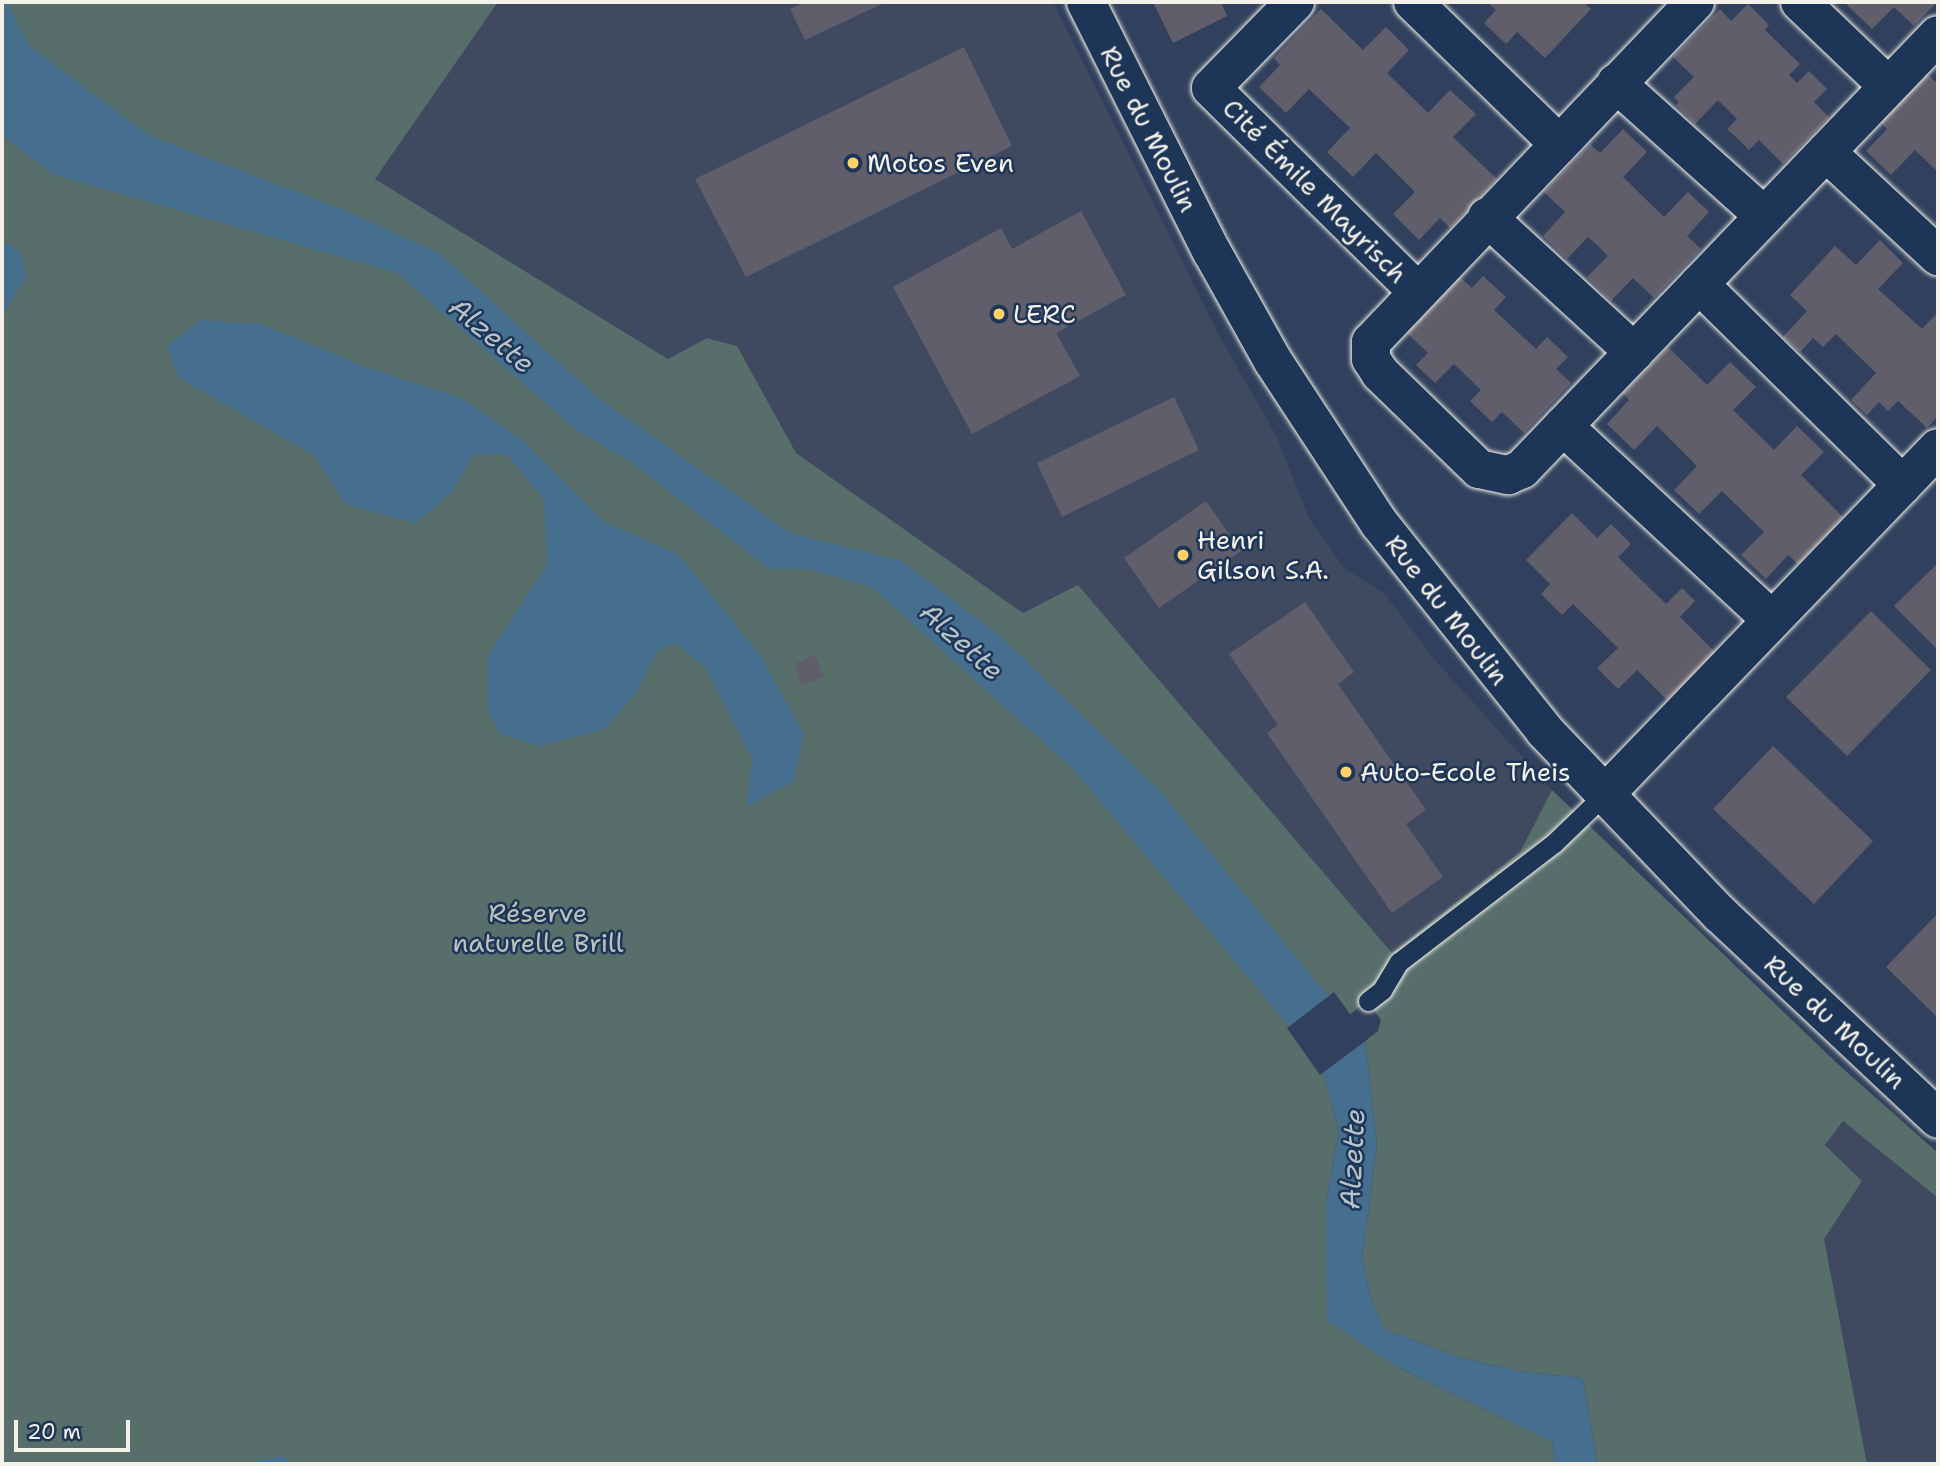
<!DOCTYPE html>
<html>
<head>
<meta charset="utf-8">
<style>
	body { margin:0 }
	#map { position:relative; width:1940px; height:1466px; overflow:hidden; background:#31415d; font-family:"Shantell Sans",sans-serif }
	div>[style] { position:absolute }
	.built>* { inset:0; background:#3f4a61 }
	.green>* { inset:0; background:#576e6b }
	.water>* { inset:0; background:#466e8e }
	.pier>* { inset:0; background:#31415d }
	.building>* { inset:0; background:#615e6b }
	.roads { filter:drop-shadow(0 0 2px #f4f1e8) drop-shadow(0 0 2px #f4f1e8) }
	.service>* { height:19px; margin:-9.5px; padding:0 9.5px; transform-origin:9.5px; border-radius:9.5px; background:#1d3557 }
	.minor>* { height:38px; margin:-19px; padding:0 19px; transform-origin:19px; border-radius:19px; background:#1d3557 }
	.secondary>* { height:38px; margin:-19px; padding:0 19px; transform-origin:19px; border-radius:19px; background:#1d3557 }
	.dots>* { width:19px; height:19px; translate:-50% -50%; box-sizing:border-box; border:4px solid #1d3557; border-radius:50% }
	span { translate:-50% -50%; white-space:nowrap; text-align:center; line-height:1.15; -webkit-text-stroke:5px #1d3557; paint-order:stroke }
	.street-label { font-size:26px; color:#f4f1e8 }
	.poi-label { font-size:26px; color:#f4f1e8 }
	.left { translate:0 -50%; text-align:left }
	.park-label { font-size:26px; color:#bdc3bc }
	.water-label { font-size:28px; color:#b7c3c8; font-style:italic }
	.frame { position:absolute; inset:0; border:4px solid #f4f1e8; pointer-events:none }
	.scale { position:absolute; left:14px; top:1420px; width:116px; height:32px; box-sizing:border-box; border:4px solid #f4f1e8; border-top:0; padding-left:9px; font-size:21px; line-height:24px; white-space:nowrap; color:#f4f1e8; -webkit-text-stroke:5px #1d3557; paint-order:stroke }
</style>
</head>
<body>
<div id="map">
	<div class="built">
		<i style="clip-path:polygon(498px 2px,1053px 2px,1222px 341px,1277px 437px,1310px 520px,1344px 568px,1384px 593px,1434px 659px,1552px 790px,1520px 852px,1392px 953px,1079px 586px,1023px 613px,796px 453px,737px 346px,707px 338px,668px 359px,375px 179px)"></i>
		<i style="clip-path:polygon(1843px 1121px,1938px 1198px,1938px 1464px,1867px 1464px,1824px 1239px,1862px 1181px,1825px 1145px)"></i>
	</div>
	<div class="green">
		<i style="clip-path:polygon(2px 2px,498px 2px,375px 179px,668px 359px,707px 338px,737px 346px,796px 453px,1023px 613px,1078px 585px,1392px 953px,1520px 852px,1552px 790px,1840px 1066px,1938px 1153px,1938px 1198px,1843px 1121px,1825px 1145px,1862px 1181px,1824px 1239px,1867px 1464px,1597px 1464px,1583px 1378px,1524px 1372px,1461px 1358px,1384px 1329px,1370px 1296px,1362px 1258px,1377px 1144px,1365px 1041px,1378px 1031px,1381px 1020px,1367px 1001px,1307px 1049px,1323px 1072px,1339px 1131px,1326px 1202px,1394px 1365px,1552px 1442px,1555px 1464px,2px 1464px)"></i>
	</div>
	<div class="water">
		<i style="clip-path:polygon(2px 2px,7px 2px,28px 45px,148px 135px,349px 212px,440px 254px,598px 398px,790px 533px,902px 561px,999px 635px,1159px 790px,1365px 1041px,1377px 1144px,1362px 1258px,1370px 1296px,1384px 1329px,1461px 1358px,1524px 1372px,1583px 1378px,1597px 1464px,1555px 1464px,1552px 1442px,1394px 1365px,1327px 1320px,1326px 1202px,1339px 1131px,1323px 1072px,1289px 1026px,1074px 770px,873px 588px,809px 569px,769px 569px,635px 465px,575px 429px,397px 273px,52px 174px,2px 135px)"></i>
		<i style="clip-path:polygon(2px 240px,19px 251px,27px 275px,2px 316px)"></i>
		<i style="clip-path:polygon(200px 320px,261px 324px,368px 368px,461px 398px,520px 438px,606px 523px,679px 555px,761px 656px,804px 735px,793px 782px,747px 806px,752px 758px,705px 667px,675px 642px,656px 653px,637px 692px,605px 729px,539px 746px,500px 734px,487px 709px,489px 654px,547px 565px,544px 500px,507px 454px,473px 455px,452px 492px,416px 523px,345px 504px,314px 455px,179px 378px,167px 347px)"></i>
		<i style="clip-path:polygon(283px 1456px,290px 1464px,249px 1464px,252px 1462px)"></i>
	</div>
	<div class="pier">
		<i style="clip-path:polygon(1334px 992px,1368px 1039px,1320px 1075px,1287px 1028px)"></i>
	</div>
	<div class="building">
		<i style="clip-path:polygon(805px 2px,886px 2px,805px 40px,790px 9px)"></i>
		<i style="clip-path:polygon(1153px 2px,1221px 2px,1227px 16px,1173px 43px)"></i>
		<i style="clip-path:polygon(1487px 2px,1583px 2px,1591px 9px,1545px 58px,1517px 32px,1506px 44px,1484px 23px,1496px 10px)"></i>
		<i style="clip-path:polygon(1851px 2px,1937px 2px,1914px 26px,1894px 7px,1872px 29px,1847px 5px)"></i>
		<i style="clip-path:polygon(1748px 4px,1769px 25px,1765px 30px,1800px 64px,1789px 75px,1797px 83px,1809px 71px,1827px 89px,1814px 102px,1829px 117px,1783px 164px,1759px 140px,1749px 150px,1739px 140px,1727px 129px,1737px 119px,1718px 100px,1695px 124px,1676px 105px,1679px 102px,1674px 97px,1694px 77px,1673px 57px,1720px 9px,1731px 21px)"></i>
		<i style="clip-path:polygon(1321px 9px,1363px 50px,1386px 27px,1409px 50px,1387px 73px,1428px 113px,1450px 90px,1476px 114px,1453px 137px,1497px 179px,1450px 228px,1440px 218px,1419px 240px,1393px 214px,1415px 192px,1376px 153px,1353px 177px,1327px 152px,1350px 128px,1309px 89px,1286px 113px,1259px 87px,1280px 65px,1274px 58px)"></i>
		<i style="clip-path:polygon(964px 47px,1012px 146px,746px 277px,695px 179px)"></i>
		<i style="clip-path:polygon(1925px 72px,1938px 84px,1938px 172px,1915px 150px,1891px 175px,1866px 151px,1887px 129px,1879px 121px)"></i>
		<i style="clip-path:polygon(1623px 129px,1647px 152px,1623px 177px,1664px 217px,1688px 192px,1709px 212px,1687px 236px,1701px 249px,1654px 298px,1633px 278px,1611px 301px,1587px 277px,1608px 256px,1596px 244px,1588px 237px,1567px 259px,1543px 236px,1565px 212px,1544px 192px,1590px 144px,1600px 153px)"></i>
		<i style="clip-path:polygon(1081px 211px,1126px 295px,1056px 333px,1080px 376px,972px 434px,893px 287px,1001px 228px,1012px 249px)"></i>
		<i style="clip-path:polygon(1880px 240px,1903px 263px,1878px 289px,1922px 329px,1938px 312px,1938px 416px,1927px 428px,1898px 401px,1888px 411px,1879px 402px,1867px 415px,1851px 400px,1876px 373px,1836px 334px,1823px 347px,1813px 338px,1800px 352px,1783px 337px,1807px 311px,1790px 295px,1835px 246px,1856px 265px)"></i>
		<i style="clip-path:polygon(1483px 276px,1506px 297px,1494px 310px,1536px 349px,1547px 337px,1568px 357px,1556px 369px,1571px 383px,1524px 433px,1502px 412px,1492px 422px,1470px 401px,1481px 390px,1454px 364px,1435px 383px,1416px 365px,1428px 353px,1407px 333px,1460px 277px,1472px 288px)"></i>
		<i style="clip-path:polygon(1668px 347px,1707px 385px,1730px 362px,1756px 387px,1733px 410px,1774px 450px,1797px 426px,1824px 452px,1801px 475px,1843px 517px,1798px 564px,1788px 555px,1766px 579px,1741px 555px,1764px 532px,1722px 491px,1699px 514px,1674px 490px,1697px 466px,1657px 426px,1634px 450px,1607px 424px,1629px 400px,1623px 393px)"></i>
		<i style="clip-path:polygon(1174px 397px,1199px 450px,1062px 517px,1037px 463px)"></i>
		<i style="clip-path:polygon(1206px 501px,1241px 551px,1159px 608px,1124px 558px)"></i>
		<i style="clip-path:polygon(1572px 513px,1597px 538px,1611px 524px,1631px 544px,1618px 557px,1666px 604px,1682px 588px,1695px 601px,1680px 617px,1715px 652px,1667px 700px,1637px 670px,1618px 689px,1597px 668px,1618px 648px,1573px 604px,1562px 615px,1541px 594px,1550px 584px,1526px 560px)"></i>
		<i style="clip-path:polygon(1938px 563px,1938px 650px,1894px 606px)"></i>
		<i style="clip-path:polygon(1305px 602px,1354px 672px,1338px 684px,1426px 810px,1406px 824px,1443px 877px,1392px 913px,1267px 733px,1278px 725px,1229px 654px)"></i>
		<i style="clip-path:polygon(1871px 611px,1931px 670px,1847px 756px,1786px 697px)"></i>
		<i style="clip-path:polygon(815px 655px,824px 677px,802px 685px,794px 664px)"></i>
		<i style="clip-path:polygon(1773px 746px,1873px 841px,1814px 904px,1713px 809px)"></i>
		<i style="clip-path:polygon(1938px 913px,1938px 1018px,1886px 967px)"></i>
	</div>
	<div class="roads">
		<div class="service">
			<i style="left:1368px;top:1001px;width:18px;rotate:-38deg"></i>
			<i style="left:1382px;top:990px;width:33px;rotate:-59deg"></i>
			<i style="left:1399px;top:962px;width:195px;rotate:-37.5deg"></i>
			<i style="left:1554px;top:843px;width:71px;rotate:-43.9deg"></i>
		</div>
		<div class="minor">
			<i style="left:1295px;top:2px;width:120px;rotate:134.3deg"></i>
			<i style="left:1211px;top:88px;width:288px;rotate:44.6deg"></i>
			<i style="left:1413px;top:2px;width:202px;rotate:44.2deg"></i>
			<i style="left:1695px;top:2px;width:470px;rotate:133.6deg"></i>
			<i style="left:1371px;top:342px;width:17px;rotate:90deg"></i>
			<i style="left:1371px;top:359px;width:17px;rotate:57deg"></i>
			<i style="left:1380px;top:373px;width:138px;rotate:44.1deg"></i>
			<i style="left:1479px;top:469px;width:30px;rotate:12deg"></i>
			<i style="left:1508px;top:475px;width:15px;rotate:-23deg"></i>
			<i style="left:1522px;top:469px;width:601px;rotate:-46.21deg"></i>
			<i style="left:1800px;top:2px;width:122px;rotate:43.7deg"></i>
			<i style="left:1616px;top:83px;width:199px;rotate:41.9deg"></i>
			<i style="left:1826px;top:152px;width:153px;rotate:42.9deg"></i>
			<i style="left:1487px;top:217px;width:200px;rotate:42.6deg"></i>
			<i style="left:1699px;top:284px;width:286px;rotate:44.6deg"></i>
			<i style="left:1563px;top:426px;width:285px;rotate:42.9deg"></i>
			<i style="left:1605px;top:794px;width:480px;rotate:-46.1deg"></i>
		</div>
		<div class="secondary">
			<i style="left:1086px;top:2px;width:280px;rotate:63.3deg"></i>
			<i style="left:1212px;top:252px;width:125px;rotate:60.8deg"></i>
			<i style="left:1273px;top:361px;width:194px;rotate:56.8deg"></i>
			<i style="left:1379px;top:523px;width:265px;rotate:51.4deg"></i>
			<i style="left:1544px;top:730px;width:255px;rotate:46.3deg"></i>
			<i style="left:1720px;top:914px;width:299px;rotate:43.2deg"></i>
		</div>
	</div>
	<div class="dots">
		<i style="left:853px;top:163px;background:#ffd166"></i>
		<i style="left:999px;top:314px;background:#ffd166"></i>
		<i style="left:1183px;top:555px;background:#ffd166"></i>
		<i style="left:1346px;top:772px;background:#ffd166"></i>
	</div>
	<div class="street-label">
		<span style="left:1149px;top:129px;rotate:63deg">Rue du Moulin</span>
		<span style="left:1315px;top:191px;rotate:45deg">Cité Émile Mayrisch</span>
		<span style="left:1447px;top:610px;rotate:52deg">Rue du Moulin</span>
		<span style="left:1835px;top:1022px;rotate:43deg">Rue du Moulin</span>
	</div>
	<div class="poi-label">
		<span class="left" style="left:867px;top:163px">Motos Even</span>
		<span class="left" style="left:1013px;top:314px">LERC</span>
		<span class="left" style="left:1197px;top:555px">Henri<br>Gilson S.A.</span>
		<span class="left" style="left:1360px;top:772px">Auto-Ecole Theis</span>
	</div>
	<div class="park-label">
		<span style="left:538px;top:928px">Réserve<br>naturelle Brill</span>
	</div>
	<div class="water-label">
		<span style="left:492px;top:335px;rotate:40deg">Alzette</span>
		<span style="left:962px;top:641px;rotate:42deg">Alzette</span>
		<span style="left:1352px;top:1159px;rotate:-87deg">Alzette</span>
	</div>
	<div class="frame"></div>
	<div class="scale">20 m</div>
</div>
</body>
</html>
